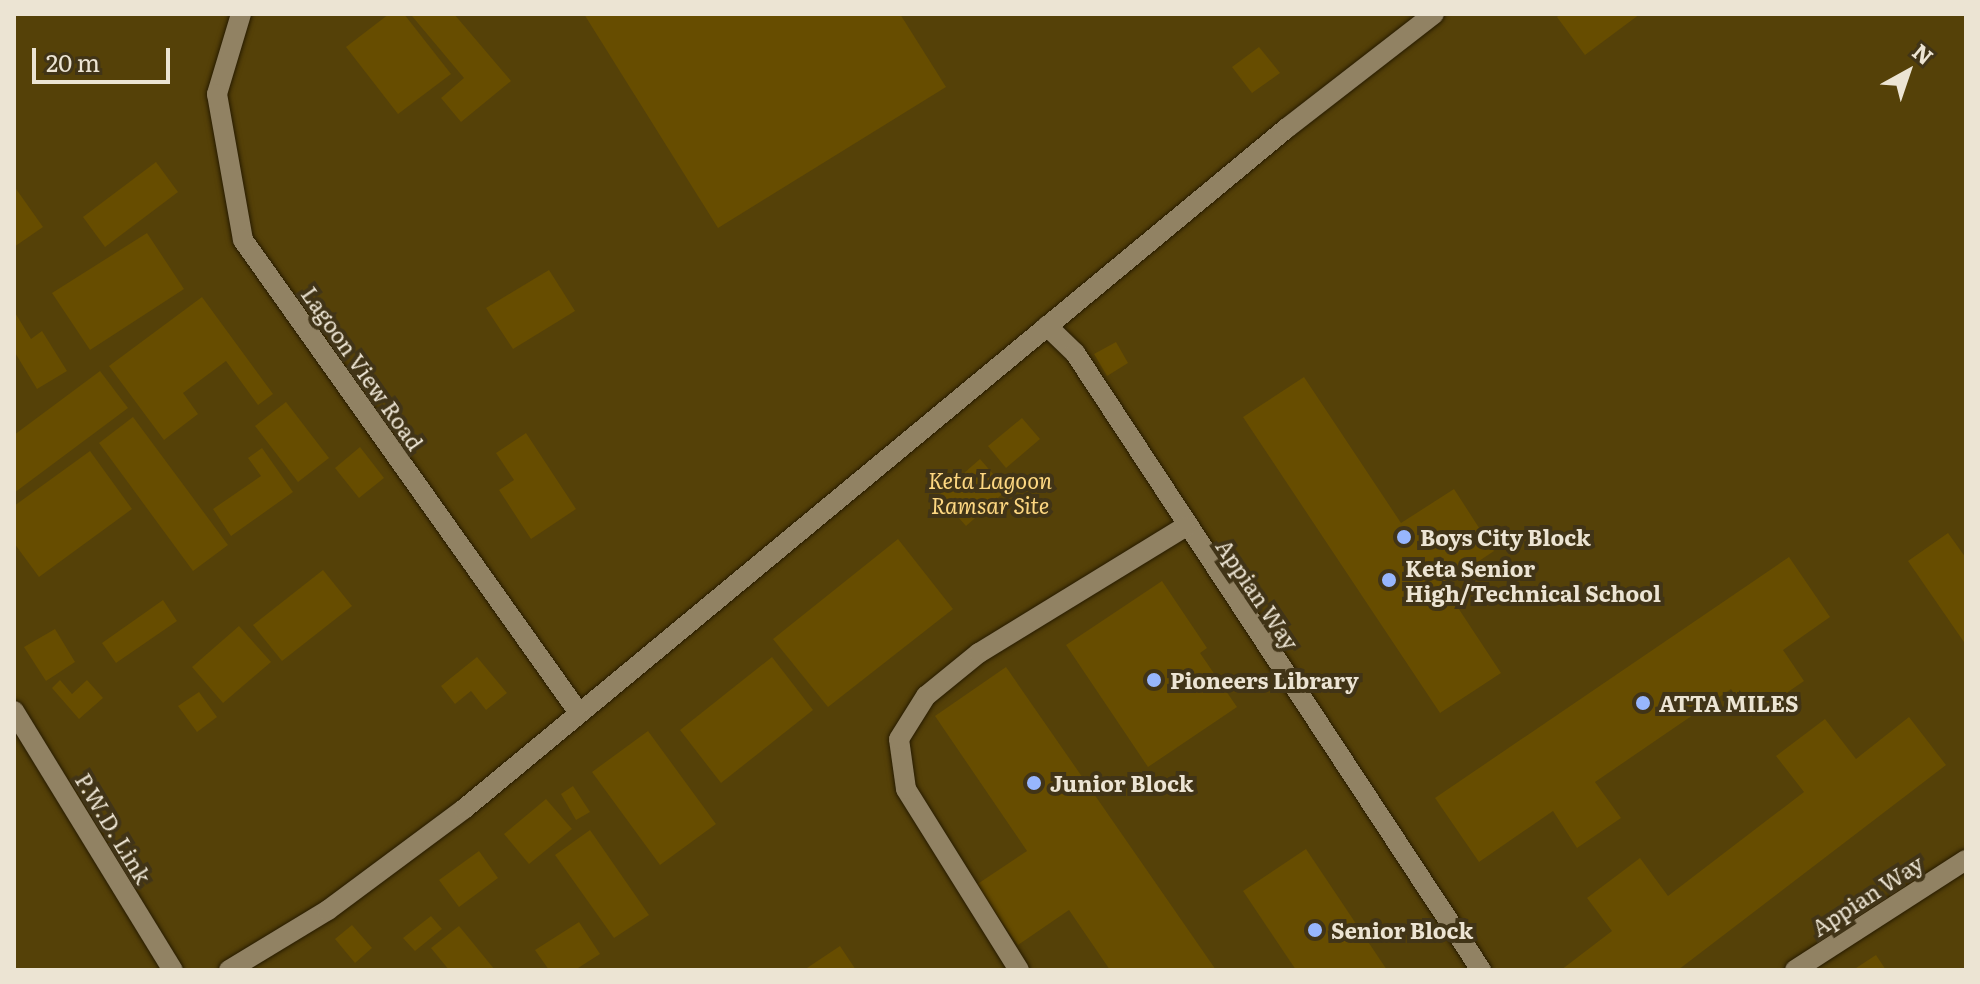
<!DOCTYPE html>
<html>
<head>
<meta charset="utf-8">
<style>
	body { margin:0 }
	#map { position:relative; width:1980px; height:984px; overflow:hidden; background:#413417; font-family:Literata,serif }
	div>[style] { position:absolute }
	.green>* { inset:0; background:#554108 }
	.building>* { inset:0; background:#674d00 }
	.roads { filter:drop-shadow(0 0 2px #271b00) drop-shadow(0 0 2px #271b00) }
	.lane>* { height:20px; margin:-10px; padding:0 10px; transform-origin:10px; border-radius:10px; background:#918263 }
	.street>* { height:20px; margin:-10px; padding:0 10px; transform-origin:10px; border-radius:10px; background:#918263 }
	.secondary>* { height:20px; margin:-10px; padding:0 10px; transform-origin:10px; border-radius:10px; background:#918263 }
	.dots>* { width:22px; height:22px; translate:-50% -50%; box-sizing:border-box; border:4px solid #413417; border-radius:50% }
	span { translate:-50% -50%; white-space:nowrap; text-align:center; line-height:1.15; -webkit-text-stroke:8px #413417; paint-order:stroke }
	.street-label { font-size:22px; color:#ece4d3 }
	.park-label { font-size:22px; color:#fdd781; font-style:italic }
	.poi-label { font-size:22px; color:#ece4d3; font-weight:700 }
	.left { translate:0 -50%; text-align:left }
	.frame { position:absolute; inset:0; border:16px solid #ece4d3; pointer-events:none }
	.north { position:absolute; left:1868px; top:32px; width:80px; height:80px; -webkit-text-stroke:6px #413417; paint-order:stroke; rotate:40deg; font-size:22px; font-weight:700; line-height:32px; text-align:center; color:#ece4d3 }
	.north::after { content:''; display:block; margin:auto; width:28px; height:36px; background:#ece4d3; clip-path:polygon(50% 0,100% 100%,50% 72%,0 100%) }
	.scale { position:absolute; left:32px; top:48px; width:138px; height:36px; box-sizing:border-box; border:4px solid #ece4d3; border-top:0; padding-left:10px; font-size:24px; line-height:28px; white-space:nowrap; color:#ece4d3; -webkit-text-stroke:6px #413417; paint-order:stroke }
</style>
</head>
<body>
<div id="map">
	<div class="green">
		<i style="clip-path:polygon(14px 14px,1966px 14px,1966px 970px,14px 970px)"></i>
	</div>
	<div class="building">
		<i style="clip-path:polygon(389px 14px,404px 14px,451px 74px,398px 114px,346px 47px)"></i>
		<i style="clip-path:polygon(454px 14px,511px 81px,461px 122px,441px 98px,464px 78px,412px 16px)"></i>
		<i style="clip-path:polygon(584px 14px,900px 14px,946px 87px,718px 228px)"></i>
		<i style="clip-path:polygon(1561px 14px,1640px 14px,1585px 55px,1557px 17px)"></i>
		<i style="clip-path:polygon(1259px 47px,1280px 73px,1252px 93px,1232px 67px)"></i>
		<i style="clip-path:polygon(156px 162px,178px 192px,105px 247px,83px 217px)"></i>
		<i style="clip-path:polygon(14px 186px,43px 227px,14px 247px)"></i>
		<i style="clip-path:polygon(147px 233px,184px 289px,90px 350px,52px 293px)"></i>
		<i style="clip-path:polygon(549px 270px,575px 311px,513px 349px,486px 308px)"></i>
		<i style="clip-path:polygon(202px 297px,273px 394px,258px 405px,226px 361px,183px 393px,198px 414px,164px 440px,109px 366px)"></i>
		<i style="clip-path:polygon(14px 311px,31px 339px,42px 331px,67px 371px,37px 389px,14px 351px)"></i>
		<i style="clip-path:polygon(1116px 342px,1128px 363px,1107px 376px,1094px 354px)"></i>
		<i style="clip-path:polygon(100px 371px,128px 408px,14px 493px,14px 435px)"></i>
		<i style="clip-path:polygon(1304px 377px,1401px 523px,1454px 489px,1494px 551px,1443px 585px,1501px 673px,1440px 713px,1243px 417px)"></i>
		<i style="clip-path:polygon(286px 402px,329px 458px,298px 482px,255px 426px)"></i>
		<i style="clip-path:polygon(133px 417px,228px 545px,193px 571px,99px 443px)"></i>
		<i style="clip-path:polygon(1022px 418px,1040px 439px,1006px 468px,988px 446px)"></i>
		<i style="clip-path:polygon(526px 433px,576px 509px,531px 539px,499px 490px,514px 480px,496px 453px)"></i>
		<i style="clip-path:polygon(360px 447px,384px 478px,359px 498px,335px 468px)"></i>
		<i style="clip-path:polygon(262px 448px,293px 492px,231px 536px,213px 509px,261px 476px,248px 458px)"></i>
		<i style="clip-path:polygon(90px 451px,132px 509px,39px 577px,14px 543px,14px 506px)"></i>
		<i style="clip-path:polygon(980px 459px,1007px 490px,966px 526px,939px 495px)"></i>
		<i style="clip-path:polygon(1948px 533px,1966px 558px,1966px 645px,1908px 561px)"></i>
		<i style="clip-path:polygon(898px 539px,953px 609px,828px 707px,773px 639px)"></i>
		<i style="clip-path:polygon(1789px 557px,1830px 617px,1783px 650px,1804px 681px,1751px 717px,1731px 689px,1595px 782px,1621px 818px,1577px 848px,1553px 811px,1479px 862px,1435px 798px)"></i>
		<i style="clip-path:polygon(323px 570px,352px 606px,282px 661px,253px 625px)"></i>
		<i style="clip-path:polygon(1162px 581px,1207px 648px,1200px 653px,1237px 707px,1148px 767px,1066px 645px)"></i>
		<i style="clip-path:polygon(163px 600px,177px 621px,116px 663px,102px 643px)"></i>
		<i style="clip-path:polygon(239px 626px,271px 662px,223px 703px,192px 667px)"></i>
		<i style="clip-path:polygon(55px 629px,75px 662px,46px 681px,24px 647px)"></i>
		<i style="clip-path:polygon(477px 657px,507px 693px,486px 710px,471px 691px,455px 704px,441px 686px)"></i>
		<i style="clip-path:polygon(772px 657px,813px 710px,721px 783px,680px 730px)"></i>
		<i style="clip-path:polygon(1006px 667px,1216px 970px,1110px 970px,1069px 910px,1018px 945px,976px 885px,1027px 851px,935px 716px)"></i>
		<i style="clip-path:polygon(60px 680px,72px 694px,87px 680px,103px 698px,79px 719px,52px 688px)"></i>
		<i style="clip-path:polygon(199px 692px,217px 717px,197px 732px,178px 706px)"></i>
		<i style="clip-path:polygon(1909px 717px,1946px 765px,1678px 970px,1561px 970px,1612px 931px,1587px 898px,1640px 858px,1668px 896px,1804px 792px,1776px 756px,1825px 719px,1856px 759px)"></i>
		<i style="clip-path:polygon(648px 731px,716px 824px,660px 865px,592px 772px)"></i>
		<i style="clip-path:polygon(573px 786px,590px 812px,576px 820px,561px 794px)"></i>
		<i style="clip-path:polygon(546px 799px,572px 829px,529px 864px,504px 834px)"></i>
		<i style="clip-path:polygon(590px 830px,649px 915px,614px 938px,555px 855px)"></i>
		<i style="clip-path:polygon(1306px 849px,1387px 970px,1296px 970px,1243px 891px)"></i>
		<i style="clip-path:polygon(479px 851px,498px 878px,459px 907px,439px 880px)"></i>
		<i style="clip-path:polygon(431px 916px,442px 929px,415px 951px,403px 938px)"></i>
		<i style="clip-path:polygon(579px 922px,600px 954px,575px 970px,549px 970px,535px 950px)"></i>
		<i style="clip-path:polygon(352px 925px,372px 948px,355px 963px,335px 939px)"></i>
		<i style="clip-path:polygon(459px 926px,495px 970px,449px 970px,431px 948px)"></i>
		<i style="clip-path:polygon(840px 946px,856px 970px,804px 970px)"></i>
		<i style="clip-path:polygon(1876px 955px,1886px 970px,1853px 970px)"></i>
	</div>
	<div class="roads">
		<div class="lane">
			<i style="left:1047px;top:326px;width:39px;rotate:44deg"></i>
			<i style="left:1075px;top:353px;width:739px;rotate:56.65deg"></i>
			<i style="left:1019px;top:970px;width:213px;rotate:-122deg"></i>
			<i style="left:906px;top:789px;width:50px;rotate:-98deg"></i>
			<i style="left:899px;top:739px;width:51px;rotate:-57.9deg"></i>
			<i style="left:926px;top:696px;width:68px;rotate:-39.1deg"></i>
			<i style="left:979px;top:653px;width:241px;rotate:-31.5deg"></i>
			<i style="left:1795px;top:970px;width:203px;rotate:-32.8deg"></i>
		</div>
		<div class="street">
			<i style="left:241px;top:14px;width:84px;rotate:106.7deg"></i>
			<i style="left:217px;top:94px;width:148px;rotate:79.9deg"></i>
			<i style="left:243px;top:240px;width:580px;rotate:54.61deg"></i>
			<i style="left:14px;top:711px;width:304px;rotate:58.5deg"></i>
		</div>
		<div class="secondary">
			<i style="left:229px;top:970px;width:116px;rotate:-31.2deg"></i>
			<i style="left:328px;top:910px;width:169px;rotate:-36.6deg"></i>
			<i style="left:464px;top:809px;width:1068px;rotate:-39.61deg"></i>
			<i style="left:1287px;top:128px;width:186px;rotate:-37.8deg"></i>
		</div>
	</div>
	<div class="dots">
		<i style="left:1404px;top:537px;background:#97b6fd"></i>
		<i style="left:1389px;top:580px;background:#97b6fd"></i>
		<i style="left:1154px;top:680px;background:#97b6fd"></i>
		<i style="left:1643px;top:703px;background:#97b6fd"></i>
		<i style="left:1034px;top:783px;background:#97b6fd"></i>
		<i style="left:1315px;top:930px;background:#97b6fd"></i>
	</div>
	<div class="street-label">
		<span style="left:363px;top:368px;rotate:55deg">Lagoon View Road</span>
		<span style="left:1258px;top:594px;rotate:56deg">Appian Way</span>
		<span style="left:114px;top:828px;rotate:59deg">P.W.D. Link</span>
		<span style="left:1867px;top:895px;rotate:-33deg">Appian Way</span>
	</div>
	<div class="park-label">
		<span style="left:990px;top:492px">Keta Lagoon<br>Ramsar Site</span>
	</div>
	<div class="poi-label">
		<span class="left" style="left:1420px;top:537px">Boys City Block</span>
		<span class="left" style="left:1405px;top:580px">Keta Senior<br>High/Technical School</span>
		<span class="left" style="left:1170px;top:680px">Pioneers Library</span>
		<span class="left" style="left:1659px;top:703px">ATTA MILES</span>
		<span class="left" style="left:1050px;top:783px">Junior Block</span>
		<span class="left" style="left:1331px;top:930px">Senior Block</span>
	</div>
	<div class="frame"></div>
	<div class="north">N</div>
	<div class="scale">20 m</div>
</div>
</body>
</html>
